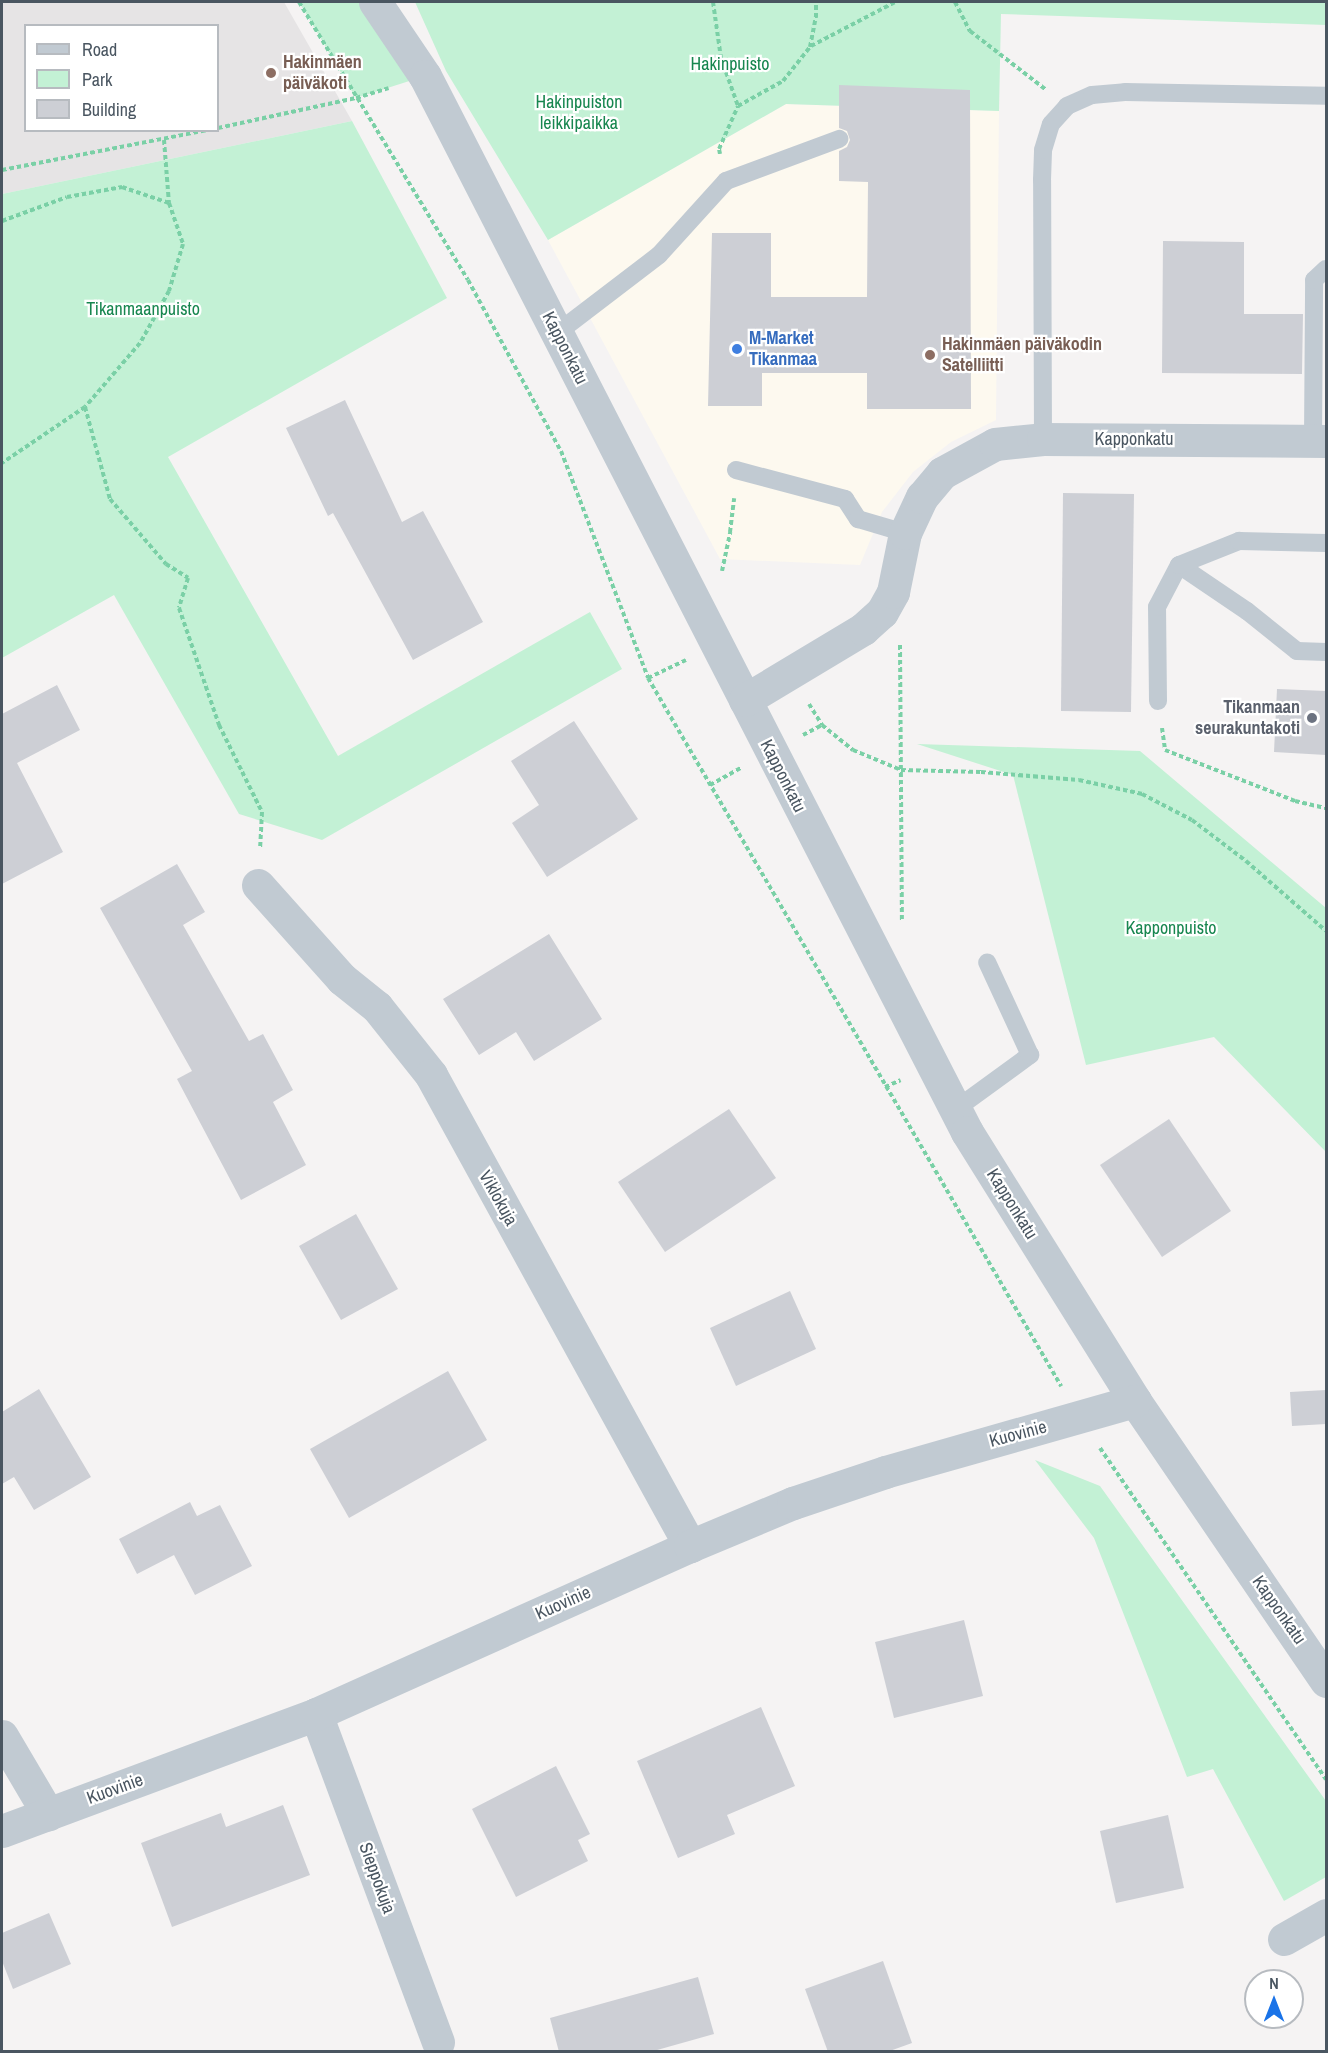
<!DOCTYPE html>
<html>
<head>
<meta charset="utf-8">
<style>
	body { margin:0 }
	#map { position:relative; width:1328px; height:2053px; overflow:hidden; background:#f5f3f3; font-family:"Archivo Narrow",sans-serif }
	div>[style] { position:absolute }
	.commercial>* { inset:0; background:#fdf9ef }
	.education>* { inset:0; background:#e6e4e5 }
	.green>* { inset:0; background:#c3f1d5 }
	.building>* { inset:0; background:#cdcfd5 }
	.path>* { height:4px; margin-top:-2px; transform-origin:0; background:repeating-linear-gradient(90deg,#7ad0a6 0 4.5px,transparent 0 7.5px) }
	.service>* { height:18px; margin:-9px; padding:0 9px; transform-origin:9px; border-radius:9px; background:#c1cad2 }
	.minor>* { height:33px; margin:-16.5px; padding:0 16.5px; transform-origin:16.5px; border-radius:16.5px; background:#c1cad2 }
	.dots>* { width:16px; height:16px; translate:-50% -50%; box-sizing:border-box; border:3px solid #fff; border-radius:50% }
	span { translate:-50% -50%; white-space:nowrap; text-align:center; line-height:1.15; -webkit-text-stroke:4.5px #fff; paint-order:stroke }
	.education-label { font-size:18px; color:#785e54; font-weight:700 }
	.left { translate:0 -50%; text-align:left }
	.park-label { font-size:18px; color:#17864f }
	.shop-label { font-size:18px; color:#366cbe; font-weight:700 }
	.street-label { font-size:18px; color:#4a5661 }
	.worship-label { font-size:18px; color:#5b616d; font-weight:700 }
	.right { translate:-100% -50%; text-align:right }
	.frame { position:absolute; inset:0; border:3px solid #4a5661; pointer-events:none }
	.legend { position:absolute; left:24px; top:24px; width:195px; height:108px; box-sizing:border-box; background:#fff; border:2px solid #b7bbc0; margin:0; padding:8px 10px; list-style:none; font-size:18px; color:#4a5661 }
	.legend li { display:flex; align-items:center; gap:12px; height:30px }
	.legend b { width:30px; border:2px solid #b7bbc0 }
	.north { position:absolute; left:1244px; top:1969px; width:60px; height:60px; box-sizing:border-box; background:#fff; border:2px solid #b7bbc0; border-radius:50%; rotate:0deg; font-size:16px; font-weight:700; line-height:24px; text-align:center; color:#4a5661 }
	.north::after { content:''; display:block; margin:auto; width:21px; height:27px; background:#1a73e8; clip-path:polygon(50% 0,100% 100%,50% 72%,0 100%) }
</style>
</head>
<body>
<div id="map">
	<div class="commercial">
		<i style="clip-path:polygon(786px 104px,999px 111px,996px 420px,951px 442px,913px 472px,882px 512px,860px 565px,720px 559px,548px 240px)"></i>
	</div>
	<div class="education">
		<i style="clip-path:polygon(evenodd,2px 2px,284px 2px,352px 121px,2px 194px,2px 2px,26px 26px,218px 26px,218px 130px,26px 130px,26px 26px)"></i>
	</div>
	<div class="green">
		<i style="clip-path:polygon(299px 2px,375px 2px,425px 76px,356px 98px)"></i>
		<i style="clip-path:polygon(415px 2px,1326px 2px,1326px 25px,1001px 14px,999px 111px,786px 104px,548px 240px,446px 71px)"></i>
		<i style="clip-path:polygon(352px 121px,447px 298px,168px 457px,338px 756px,590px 612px,622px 669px,322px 840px,239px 814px,114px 595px,2px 658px,2px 194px)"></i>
		<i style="clip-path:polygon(917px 744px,1140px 751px,1326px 908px,1326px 1152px,1214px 1037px,1086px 1065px,1013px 775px)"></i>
		<i style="clip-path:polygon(1035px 1460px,1100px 1486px,1326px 1801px,1326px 1877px,1284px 1901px,1213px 1769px,1187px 1777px,1094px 1538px)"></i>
	</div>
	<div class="building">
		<i style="clip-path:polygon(839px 85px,970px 90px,971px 409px,867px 409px,867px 373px,762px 373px,762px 406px,708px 406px,712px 233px,771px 233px,771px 297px,867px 297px,868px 182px,839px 181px,839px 151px,847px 147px,850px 140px,847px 131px,839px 128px)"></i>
		<i style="clip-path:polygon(1163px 241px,1244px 242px,1244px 314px,1303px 314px,1302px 374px,1162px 373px)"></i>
		<i style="clip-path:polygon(345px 400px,402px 522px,423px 511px,483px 622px,413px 660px,333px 513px,328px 516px,286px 428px)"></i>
		<i style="clip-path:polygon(1063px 493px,1134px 494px,1131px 712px,1061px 711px)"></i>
		<i style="clip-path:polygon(57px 685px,80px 730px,17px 763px,63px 852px,2px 884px,2px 714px)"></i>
		<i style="clip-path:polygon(1277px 689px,1326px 691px,1326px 755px,1274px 752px)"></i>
		<i style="clip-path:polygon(574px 721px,638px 819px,547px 877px,512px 823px,539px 805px,511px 761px)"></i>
		<i style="clip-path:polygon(177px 864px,205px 912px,183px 925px,249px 1041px,263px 1034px,293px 1090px,273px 1102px,306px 1165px,241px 1200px,177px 1079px,192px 1071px,100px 908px)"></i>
		<i style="clip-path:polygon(549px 934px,602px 1019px,534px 1061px,516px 1032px,479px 1055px,443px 999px)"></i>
		<i style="clip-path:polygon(729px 1109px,776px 1178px,665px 1252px,618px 1182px)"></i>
		<i style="clip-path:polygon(1169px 1119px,1231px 1211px,1162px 1257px,1100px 1165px)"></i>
		<i style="clip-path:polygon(356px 1214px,398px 1289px,341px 1320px,299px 1246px)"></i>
		<i style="clip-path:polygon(790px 1291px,816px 1349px,736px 1386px,710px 1328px)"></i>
		<i style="clip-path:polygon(448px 1371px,487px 1440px,349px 1518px,310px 1449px)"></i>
		<i style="clip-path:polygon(39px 1389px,91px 1477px,34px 1510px,14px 1477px,2px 1484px,2px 1412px)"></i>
		<i style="clip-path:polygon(1326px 1390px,1326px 1424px,1292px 1426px,1290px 1392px)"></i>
		<i style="clip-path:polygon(190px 1502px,197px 1516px,220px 1505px,252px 1566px,195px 1595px,174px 1555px,137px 1574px,119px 1539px)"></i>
		<i style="clip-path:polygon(964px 1620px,983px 1696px,894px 1718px,875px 1642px)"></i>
		<i style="clip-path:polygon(761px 1707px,795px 1786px,727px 1815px,735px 1834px,678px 1858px,637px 1761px)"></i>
		<i style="clip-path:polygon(556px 1766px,590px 1834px,578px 1840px,588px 1861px,516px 1897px,472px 1809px)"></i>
		<i style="clip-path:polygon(283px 1805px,310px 1875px,172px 1927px,141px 1843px,221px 1813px,226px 1827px)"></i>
		<i style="clip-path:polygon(1168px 1815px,1184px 1888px,1116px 1903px,1100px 1831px)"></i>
		<i style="clip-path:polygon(49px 1913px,71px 1964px,13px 1989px,2px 1961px,2px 1933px)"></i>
		<i style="clip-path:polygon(883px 1961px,912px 2043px,887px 2052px,828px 2052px,805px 1989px)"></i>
		<i style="clip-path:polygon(698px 1977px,714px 2034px,650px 2052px,559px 2052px,550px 2018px)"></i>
	</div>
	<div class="path">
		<i style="left:299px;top:2px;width:325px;rotate:58.7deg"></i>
		<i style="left:468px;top:280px;width:195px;rotate:61.5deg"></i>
		<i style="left:561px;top:451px;width:243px;rotate:69deg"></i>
		<i style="left:648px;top:678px;width:820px;rotate:59.74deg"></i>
		<i style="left:713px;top:2px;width:57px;rotate:81.9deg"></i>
		<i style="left:721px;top:58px;width:51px;rotate:70.5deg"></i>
		<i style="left:955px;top:2px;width:33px;rotate:63deg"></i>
		<i style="left:970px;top:31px;width:95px;rotate:37.7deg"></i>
		<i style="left:811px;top:46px;width:95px;rotate:-27.6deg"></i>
		<i style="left:218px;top:128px;width:141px;rotate:-12.3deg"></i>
		<i style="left:356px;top:98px;width:34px;rotate:-17deg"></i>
		<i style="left:164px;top:140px;width:63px;rotate:85.5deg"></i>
		<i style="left:720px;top:154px;width:5px;rotate:-101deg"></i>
		<i style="left:719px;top:149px;width:47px;rotate:-66.2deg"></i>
		<i style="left:738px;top:106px;width:51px;rotate:-29.1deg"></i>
		<i style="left:783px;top:81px;width:43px;rotate:-51.5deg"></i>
		<i style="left:810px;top:47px;width:31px;rotate:-79deg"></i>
		<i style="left:816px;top:17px;width:15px;rotate:-90deg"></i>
		<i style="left:2px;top:170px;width:209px;rotate:-11deg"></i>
		<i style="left:2px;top:221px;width:69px;rotate:-20.3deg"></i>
		<i style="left:67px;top:197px;width:56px;rotate:-10.3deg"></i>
		<i style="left:122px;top:187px;width:50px;rotate:18.8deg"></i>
		<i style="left:169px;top:203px;width:43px;rotate:71.1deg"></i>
		<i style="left:183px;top:244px;width:49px;rotate:106.6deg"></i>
		<i style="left:169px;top:291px;width:60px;rotate:119.1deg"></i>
		<i style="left:140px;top:343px;width:84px;rotate:130.7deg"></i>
		<i style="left:85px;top:407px;width:100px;rotate:146deg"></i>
		<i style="left:85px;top:407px;width:95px;rotate:74.8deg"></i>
		<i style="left:110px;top:499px;width:86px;rotate:49.3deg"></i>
		<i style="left:166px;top:564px;width:26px;rotate:32deg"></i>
		<i style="left:188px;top:578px;width:31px;rotate:107deg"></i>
		<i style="left:179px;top:608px;width:124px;rotate:71.1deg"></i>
		<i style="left:219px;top:725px;width:97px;rotate:63.7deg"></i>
		<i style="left:262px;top:812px;width:37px;rotate:93deg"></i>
		<i style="left:722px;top:571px;width:40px;rotate:-78deg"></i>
		<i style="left:730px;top:532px;width:34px;rotate:-83deg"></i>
		<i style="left:900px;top:645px;width:277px;rotate:89.6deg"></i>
		<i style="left:648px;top:678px;width:42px;rotate:-25.3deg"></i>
		<i style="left:809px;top:704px;width:25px;rotate:58deg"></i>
		<i style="left:822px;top:725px;width:40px;rotate:39deg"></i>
		<i style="left:853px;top:750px;width:52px;rotate:22.6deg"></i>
		<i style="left:901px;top:770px;width:80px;rotate:1.4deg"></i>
		<i style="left:981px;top:772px;width:98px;rotate:4.7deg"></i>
		<i style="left:1079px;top:780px;width:65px;rotate:12.5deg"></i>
		<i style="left:1142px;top:794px;width:56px;rotate:27.5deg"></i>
		<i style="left:1192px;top:820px;width:68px;rotate:37.2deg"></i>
		<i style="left:1246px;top:861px;width:106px;rotate:41.2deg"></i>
		<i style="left:1162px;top:728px;width:22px;rotate:82deg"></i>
		<i style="left:1165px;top:750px;width:140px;rotate:21.4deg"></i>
		<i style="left:1295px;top:801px;width:32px;rotate:13deg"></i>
		<i style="left:803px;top:735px;width:21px;rotate:-28deg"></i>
		<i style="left:710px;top:785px;width:35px;rotate:-29deg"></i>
		<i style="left:885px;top:1087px;width:17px;rotate:-24deg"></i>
		<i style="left:1100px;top:1448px;width:401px;rotate:55.7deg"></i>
	</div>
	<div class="service">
		<i style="left:557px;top:333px;width:128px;rotate:-37.4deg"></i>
		<i style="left:659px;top:255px;width:100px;rotate:-47.8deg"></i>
		<i style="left:726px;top:181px;width:121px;rotate:-20.4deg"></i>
		<i style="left:1043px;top:439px;width:259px;rotate:-90.2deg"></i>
		<i style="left:1042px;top:180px;width:30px;rotate:-88deg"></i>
		<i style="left:1043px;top:150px;width:27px;rotate:-73deg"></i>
		<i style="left:1051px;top:124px;width:24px;rotate:-48deg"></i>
		<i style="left:1067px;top:106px;width:27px;rotate:-24deg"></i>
		<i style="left:1092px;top:95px;width:33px;rotate:-5deg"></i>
		<i style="left:1125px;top:92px;width:201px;rotate:1.1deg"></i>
		<i style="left:1313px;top:440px;width:160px;rotate:-89.6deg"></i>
		<i style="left:1314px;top:280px;width:16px;rotate:-43deg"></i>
		<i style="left:736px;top:470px;width:113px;rotate:14.9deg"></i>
		<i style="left:845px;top:499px;width:24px;rotate:57deg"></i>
		<i style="left:858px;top:519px;width:49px;rotate:16.6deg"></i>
		<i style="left:1179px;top:565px;width:82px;rotate:34.1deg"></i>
		<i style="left:1247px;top:611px;width:64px;rotate:38.7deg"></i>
		<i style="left:1297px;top:651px;width:29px;rotate:2deg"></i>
		<i style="left:1158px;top:701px;width:94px;rotate:-90.6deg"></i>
		<i style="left:1157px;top:607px;width:47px;rotate:-62.4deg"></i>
		<i style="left:1179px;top:565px;width:65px;rotate:-21.8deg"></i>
		<i style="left:1239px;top:541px;width:87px;rotate:1.3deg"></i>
		<i style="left:956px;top:1109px;width:92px;rotate:-36.1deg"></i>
		<i style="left:1030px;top:1055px;width:102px;rotate:-114.8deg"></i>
	</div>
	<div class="minor">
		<i style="left:375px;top:2px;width:89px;rotate:56deg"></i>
		<i style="left:425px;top:76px;width:1187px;rotate:62.83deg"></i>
		<i style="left:967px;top:1132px;width:317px;rotate:58deg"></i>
		<i style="left:1135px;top:1401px;width:339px;rotate:55.7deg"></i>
		<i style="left:745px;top:700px;width:138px;rotate:-31deg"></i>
		<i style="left:863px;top:629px;width:25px;rotate:-42deg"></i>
		<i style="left:882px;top:612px;width:23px;rotate:-61deg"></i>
		<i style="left:893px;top:592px;width:60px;rotate:-78.5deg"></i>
		<i style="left:905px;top:533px;width:40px;rotate:-65deg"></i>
		<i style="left:922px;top:497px;width:31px;rotate:-50deg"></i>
		<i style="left:942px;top:473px;width:60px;rotate:-28.7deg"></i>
		<i style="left:995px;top:444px;width:48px;rotate:-5.9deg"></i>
		<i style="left:1043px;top:439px;width:283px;rotate:0.4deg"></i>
		<i style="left:258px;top:885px;width:126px;rotate:48.2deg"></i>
		<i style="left:342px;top:979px;width:45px;rotate:38.7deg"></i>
		<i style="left:377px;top:1007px;width:87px;rotate:51.5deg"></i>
		<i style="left:431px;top:1075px;width:538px;rotate:61.19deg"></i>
		<i style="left:316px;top:1714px;width:350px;rotate:69.6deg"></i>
		<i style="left:2px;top:1736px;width:91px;rotate:59.5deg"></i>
		<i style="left:2px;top:1831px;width:335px;rotate:-20.4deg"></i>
		<i style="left:316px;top:1714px;width:410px;rotate:-24.2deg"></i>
		<i style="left:690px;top:1546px;width:112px;rotate:-22.7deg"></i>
		<i style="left:793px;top:1503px;width:97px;rotate:-18.6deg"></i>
		<i style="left:885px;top:1472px;width:260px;rotate:-15.9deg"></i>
		<i style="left:1284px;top:1939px;width:48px;rotate:-29.7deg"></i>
	</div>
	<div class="dots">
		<i style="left:271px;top:73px;background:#8d6e63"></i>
		<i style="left:737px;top:349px;background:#3f7fe0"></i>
		<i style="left:930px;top:355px;background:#8d6e63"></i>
		<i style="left:1312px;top:718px;background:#6b7280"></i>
	</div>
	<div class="education-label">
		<span class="left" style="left:283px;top:73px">Hakinmäen<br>päiväkoti</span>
		<span class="left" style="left:942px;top:355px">Hakinmäen päiväkodin<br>Satelliitti</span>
	</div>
	<div class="park-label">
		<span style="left:730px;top:64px">Hakinpuisto</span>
		<span style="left:579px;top:113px">Hakinpuiston<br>leikkipaikka</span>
		<span style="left:143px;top:309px">Tikanmaanpuisto</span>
		<span style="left:1171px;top:928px">Kapponpuisto</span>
	</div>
	<div class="shop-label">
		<span class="left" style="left:749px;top:349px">M-Market<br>Tikanmaa</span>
	</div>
	<div class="street-label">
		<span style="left:565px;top:348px;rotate:63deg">Kapponkatu</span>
		<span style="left:1134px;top:439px">Kapponkatu</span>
		<span style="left:783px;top:776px;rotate:63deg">Kapponkatu</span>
		<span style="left:498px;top:1198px;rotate:61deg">Viklokuja</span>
		<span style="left:1012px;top:1204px;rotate:58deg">Kapponkatu</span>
		<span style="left:1018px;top:1434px;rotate:-15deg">Kuovinie</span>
		<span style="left:563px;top:1603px;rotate:-24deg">Kuovinie</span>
		<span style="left:1279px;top:1610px;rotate:55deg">Kapponkatu</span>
		<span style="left:115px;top:1789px;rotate:-20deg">Kuovinie</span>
		<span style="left:377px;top:1878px;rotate:70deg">Sieppokuja</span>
	</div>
	<div class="worship-label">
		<span class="right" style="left:1300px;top:718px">Tikanmaan<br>seurakuntakoti</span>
	</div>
	<div class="frame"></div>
	<ul class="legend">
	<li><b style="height:8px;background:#c1cad2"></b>Road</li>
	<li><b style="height:16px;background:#c3f1d5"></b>Park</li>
	<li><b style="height:16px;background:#cdcfd5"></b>Building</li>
	</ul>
	<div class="north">N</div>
</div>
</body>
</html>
